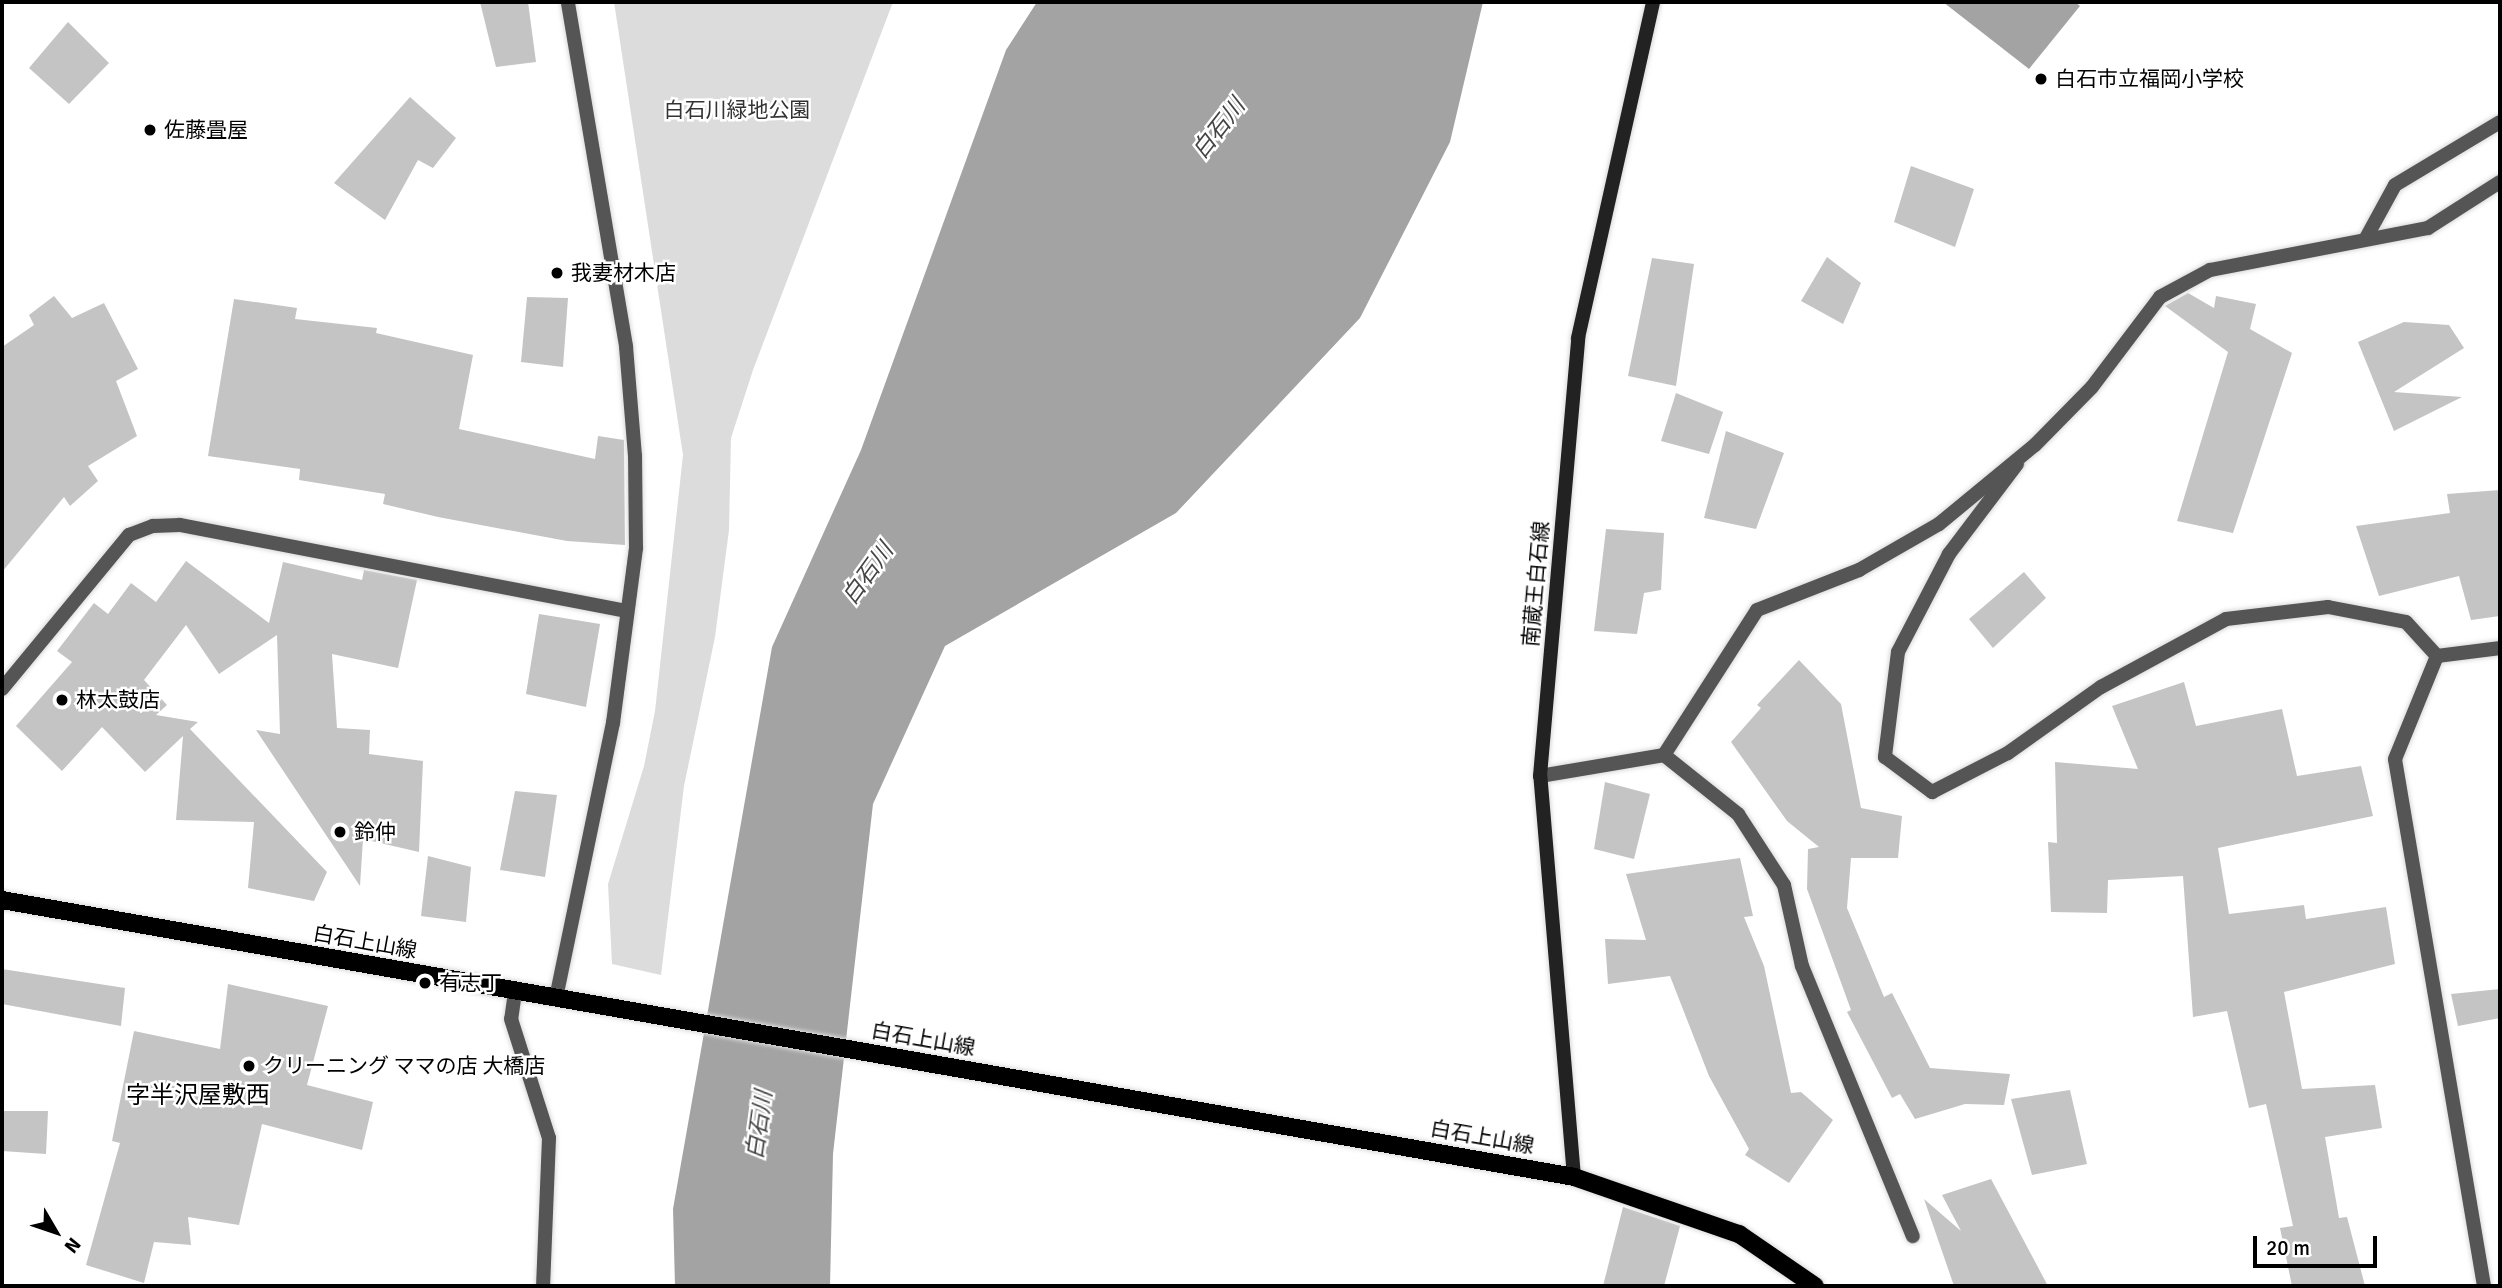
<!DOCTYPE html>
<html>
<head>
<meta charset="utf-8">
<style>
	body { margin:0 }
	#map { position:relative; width:2502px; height:1288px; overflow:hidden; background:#fff; font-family:Signika,"Noto Sans JP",sans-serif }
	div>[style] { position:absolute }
	.green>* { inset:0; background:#dcdcdc }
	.water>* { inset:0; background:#a3a3a3 }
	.building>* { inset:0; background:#c4c4c4 }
	.roads { filter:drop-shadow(0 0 2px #dbdbdb) drop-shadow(0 0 2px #dbdbdb) }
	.service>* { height:14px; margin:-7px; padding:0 7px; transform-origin:7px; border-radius:7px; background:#555 }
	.minor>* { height:14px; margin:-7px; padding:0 7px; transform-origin:7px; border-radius:7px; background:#555 }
	.secondary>* { height:14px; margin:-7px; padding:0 7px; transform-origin:7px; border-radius:7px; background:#222 }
	.primary>* { height:18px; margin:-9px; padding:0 9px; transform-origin:9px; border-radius:9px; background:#000 }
	.dots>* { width:19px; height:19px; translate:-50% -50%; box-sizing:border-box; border:4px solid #fff; border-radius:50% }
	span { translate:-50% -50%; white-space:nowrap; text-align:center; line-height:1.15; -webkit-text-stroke:5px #fff; paint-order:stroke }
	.poi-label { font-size:21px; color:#000 }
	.left { translate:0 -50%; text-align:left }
	.park-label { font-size:21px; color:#333 }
	.street-label { font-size:21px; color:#000 }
	.water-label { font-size:23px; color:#444; font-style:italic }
	.quarter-label { font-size:24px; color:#000 }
	.frame { position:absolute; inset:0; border:4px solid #000; pointer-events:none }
	.north { position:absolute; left:21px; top:1197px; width:70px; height:70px; -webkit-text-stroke:5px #fff; paint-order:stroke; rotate:129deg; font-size:19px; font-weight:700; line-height:28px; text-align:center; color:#000 }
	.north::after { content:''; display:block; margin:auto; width:24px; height:32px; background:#000; clip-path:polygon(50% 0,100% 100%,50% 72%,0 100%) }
	.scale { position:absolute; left:2253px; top:1236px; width:124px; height:32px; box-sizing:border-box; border:4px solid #000; border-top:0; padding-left:9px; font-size:21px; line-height:24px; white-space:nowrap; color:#000; -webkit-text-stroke:5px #fff; paint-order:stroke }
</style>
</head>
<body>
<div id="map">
	<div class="green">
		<i style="clip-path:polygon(614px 2px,893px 2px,753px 370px,731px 438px,729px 530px,715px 637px,684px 786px,661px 975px,612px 964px,608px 884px,644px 766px,655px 711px,683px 455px)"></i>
	</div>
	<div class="water">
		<i style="clip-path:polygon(1037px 2px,1483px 2px,1450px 142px,1360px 318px,1176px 513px,945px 646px,873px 804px,833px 1154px,830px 1286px,675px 1286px,673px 1209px,772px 647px,861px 450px,1006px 50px)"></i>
		<i style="clip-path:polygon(1943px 2px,2075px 2px,2080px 6px,2029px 69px)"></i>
	</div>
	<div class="building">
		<i style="clip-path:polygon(480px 2px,528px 2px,536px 62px,496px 67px)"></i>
		<i style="clip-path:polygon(68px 22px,109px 63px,69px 104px,29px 68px)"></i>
		<i style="clip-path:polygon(410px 97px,456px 138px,433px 168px,418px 160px,385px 220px,334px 183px)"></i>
		<i style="clip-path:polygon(1911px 166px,1974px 189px,1955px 247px,1894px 222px)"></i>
		<i style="clip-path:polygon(1827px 257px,1861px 283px,1843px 324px,1801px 301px)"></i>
		<i style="clip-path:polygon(1652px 258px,1694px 264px,1676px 386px,1628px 376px)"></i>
		<i style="clip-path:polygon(2188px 293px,2214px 308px,2216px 296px,2256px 304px,2250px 329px,2292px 353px,2233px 533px,2177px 521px,2228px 352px,2165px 306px)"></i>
		<i style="clip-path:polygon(54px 296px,72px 318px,104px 303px,138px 369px,116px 381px,137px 436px,88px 466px,98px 481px,70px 506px,64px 497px,2px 572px,2px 347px,34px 325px,29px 315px)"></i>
		<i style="clip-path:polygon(527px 297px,568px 298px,563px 367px,521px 362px)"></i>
		<i style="clip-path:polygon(234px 299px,297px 308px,295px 319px,377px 328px,376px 333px,473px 355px,459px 429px,595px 459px,598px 436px,624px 440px,625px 545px,567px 541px,438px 517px,383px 504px,385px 494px,299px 480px,300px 469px,208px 456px)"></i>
		<i style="clip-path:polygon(2404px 322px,2449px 325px,2464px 348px,2394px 392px,2462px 397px,2394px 431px,2358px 342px)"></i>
		<i style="clip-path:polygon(1676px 393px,1723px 412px,1709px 454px,1661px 441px)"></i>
		<i style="clip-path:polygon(1726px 431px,1784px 453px,1756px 529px,1704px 518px)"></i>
		<i style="clip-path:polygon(2500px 490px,2500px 616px,2471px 620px,2459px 576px,2379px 596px,2356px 526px,2450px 513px,2447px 494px)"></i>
		<i style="clip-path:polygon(1606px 529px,1664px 533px,1661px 590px,1644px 593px,1637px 634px,1594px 631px)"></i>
		<i style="clip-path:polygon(186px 561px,269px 623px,283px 562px,362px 580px,364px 570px,417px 580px,398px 668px,332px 654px,337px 728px,370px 730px,369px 754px,423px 761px,419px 852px,363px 839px,360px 886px,256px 730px,280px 734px,277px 635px,219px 674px,186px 625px,144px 680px,167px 705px,156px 715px,198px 722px,190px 729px,327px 872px,314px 901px,248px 888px,254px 822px,176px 820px,183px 736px,145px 772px,102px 727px,62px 771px,16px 726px,72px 662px,57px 651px,94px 603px,108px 614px,131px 583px,156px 602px)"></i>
		<i style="clip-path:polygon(2024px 572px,2046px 598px,1993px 648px,1969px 619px)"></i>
		<i style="clip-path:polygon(539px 614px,600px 624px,586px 707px,526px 694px)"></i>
		<i style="clip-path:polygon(1799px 660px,1841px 704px,1861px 808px,1902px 816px,1898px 858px,1851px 858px,1847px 908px,1884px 997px,1892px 993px,1930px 1068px,2010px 1074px,2004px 1105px,1965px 1104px,1915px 1119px,1900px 1094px,1892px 1098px,1847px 1012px,1851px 1010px,1807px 889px,1808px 849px,1819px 847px,1787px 821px,1731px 742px,1761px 708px,1757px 705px)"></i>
		<i style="clip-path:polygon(2184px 682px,2196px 726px,2282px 709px,2297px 776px,2361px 766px,2373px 816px,2218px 848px,2229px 914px,2304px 905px,2306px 919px,2386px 907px,2395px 964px,2284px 992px,2302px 1089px,2375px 1085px,2382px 1128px,2325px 1137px,2339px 1218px,2347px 1217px,2365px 1286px,2292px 1286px,2280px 1228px,2293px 1226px,2266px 1104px,2249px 1108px,2227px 1011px,2193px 1017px,2183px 876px,2108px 880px,2107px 913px,2051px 912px,2048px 842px,2057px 843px,2055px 762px,2138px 769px,2112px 706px)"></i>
		<i style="clip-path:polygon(1605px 782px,1650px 794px,1634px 859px,1594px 849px)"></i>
		<i style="clip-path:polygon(515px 791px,557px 795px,545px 877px,500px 870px)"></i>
		<i style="clip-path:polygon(428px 856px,471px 867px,466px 922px,421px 916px)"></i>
		<i style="clip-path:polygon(1740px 858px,1753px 916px,1744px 917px,1764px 966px,1791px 1093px,1801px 1092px,1833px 1120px,1789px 1183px,1745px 1155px,1749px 1149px,1709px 1076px,1670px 976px,1608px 984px,1605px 939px,1646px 940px,1626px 874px)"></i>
		<i style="clip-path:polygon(2px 969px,125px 988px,121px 1026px,2px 1004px)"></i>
		<i style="clip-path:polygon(228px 984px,328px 1006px,307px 1085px,373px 1102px,362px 1150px,262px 1124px,239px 1225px,188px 1217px,191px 1245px,154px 1242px,144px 1283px,86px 1265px,120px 1143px,112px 1141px,134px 1031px,220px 1049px)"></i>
		<i style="clip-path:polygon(2500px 989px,2500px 1018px,2458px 1026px,2451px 994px)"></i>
		<i style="clip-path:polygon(2070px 1090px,2087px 1164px,2032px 1175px,2011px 1099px)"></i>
		<i style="clip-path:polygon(2px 1111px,48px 1111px,46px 1154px,2px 1151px)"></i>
		<i style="clip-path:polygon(1991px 1179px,2048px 1286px,1954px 1286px,1924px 1199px,1961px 1231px,1942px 1195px)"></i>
		<i style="clip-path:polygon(1623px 1207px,1680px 1226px,1664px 1286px,1603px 1286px)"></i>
	</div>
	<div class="roads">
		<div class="service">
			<i style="left:2017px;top:464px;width:113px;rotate:127.1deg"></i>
			<i style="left:1949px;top:554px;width:110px;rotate:117.5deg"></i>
			<i style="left:1898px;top:652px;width:106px;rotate:97.1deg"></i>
			<i style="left:1885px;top:757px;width:59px;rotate:36.7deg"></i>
			<i style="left:1932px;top:792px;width:85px;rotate:-27.2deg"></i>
			<i style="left:2008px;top:753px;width:114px;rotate:-35.4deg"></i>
			<i style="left:2101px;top:687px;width:142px;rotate:-28.5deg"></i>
			<i style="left:2226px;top:619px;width:103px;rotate:-6.7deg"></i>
			<i style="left:2328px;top:607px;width:79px;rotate:10.9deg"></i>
			<i style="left:2406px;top:622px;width:46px;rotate:47.6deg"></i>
		</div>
		<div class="minor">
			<i style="left:2366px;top:238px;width:60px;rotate:-61.3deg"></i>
			<i style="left:2395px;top:185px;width:122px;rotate:-31deg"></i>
			<i style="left:2px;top:689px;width:200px;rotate:-50.5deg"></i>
			<i style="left:129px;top:535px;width:26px;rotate:-21deg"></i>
			<i style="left:153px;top:526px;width:27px;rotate:-2deg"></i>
			<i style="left:180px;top:525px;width:455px;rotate:10.9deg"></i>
			<i style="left:1664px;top:755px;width:172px;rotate:-57.3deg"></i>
			<i style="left:1757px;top:610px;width:110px;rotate:-21.4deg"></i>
			<i style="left:1859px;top:570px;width:92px;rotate:-29.9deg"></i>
			<i style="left:1939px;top:524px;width:124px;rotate:-39.5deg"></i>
			<i style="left:2035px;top:445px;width:81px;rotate:-45.5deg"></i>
			<i style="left:2092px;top:387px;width:113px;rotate:-52.9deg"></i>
			<i style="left:2160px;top:297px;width:57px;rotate:-28.4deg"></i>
			<i style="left:2210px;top:270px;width:222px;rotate:-10.9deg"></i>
			<i style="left:2428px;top:228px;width:85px;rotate:-32.6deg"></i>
			<i style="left:1540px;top:776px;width:126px;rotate:-9.6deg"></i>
			<i style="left:1664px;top:755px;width:95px;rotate:38.6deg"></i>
			<i style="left:1738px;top:814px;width:85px;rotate:57.1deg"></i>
			<i style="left:1784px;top:885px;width:83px;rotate:77.5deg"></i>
			<i style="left:1802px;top:966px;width:292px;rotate:67.7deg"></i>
			<i style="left:515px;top:992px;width:27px;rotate:98deg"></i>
			<i style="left:511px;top:1019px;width:125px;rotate:72.3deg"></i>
			<i style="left:549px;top:1138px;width:148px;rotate:92.3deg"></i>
			<i style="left:556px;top:998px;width:281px;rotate:-78.3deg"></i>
			<i style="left:613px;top:723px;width:177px;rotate:-82.5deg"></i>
			<i style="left:636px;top:548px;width:92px;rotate:-90.6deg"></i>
			<i style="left:635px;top:456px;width:110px;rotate:-94.7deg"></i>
			<i style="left:626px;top:346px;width:349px;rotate:-99.6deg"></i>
			<i style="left:2484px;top:1286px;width:534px;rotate:-99.59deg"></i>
			<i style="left:2395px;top:759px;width:111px;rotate:-67.8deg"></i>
			<i style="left:2437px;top:656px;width:64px;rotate:-7.2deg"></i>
		</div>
		<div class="secondary">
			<i style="left:1574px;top:1177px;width:402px;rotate:-94.8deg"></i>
			<i style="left:1540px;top:776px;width:440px;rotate:-85deg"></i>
			<i style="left:1578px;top:338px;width:344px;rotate:-77.4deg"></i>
		</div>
		<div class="primary">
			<i style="left:2px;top:900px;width:1596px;rotate:9.99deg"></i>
			<i style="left:1574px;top:1177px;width:175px;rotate:19.1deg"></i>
			<i style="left:1739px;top:1234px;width:92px;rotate:34.4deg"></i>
		</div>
	</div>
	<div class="dots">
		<i style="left:2041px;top:79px;background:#000"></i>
		<i style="left:150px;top:130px;background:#000"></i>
		<i style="left:557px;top:273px;background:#000"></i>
		<i style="left:62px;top:700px;background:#000"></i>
		<i style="left:340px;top:832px;background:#000"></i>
		<i style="left:425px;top:983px;background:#000"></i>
		<i style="left:249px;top:1066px;background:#000"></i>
	</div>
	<div class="poi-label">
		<span class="left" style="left:2055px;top:79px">白石市立福岡小学校</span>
		<span class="left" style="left:164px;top:130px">佐藤畳屋</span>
		<span class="left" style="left:571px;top:273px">我妻材木店</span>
		<span class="left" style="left:76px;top:700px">林太鼓店</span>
		<span class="left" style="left:354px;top:832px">鈴仲</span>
		<span class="left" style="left:439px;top:983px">有志丁</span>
		<span class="left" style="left:263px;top:1066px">クリーニング ママの店 大橋店</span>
	</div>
	<div class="park-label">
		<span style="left:737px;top:110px">白石川緑地公園</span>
	</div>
	<div class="street-label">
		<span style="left:1536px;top:584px;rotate:-85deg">南蔵王白石線</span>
		<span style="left:365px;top:942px;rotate:10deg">白石上山線</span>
		<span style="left:923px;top:1039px;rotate:10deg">白石上山線</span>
		<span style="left:1482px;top:1137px;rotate:10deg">白石上山線</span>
	</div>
	<div class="water-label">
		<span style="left:1219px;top:129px;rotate:-52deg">白石川</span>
		<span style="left:868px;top:574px;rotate:-54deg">白石川</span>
		<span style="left:760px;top:1125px;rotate:-82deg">白石川</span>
	</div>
	<div class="quarter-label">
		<span style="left:198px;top:1096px">字半沢屋敷西</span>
	</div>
	<div class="frame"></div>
	<div class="north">N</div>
	<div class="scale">20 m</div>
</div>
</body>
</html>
